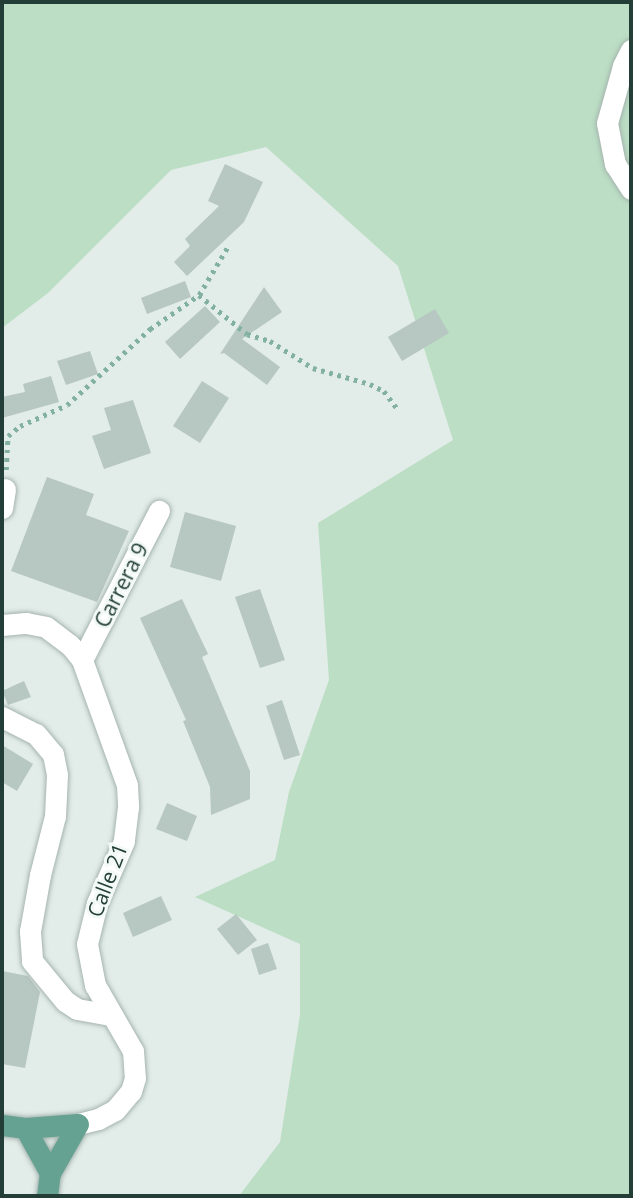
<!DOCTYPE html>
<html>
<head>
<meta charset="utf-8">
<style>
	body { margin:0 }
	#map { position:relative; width:633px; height:1198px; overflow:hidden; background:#e2ece8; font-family:"Open Sans",sans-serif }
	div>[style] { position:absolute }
	.green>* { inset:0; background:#bbdec4 }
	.building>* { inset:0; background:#b7c7c1 }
	.path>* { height:4.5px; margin-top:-2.25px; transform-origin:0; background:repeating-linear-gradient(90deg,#82b0a1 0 3.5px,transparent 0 8.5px) }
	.roads { filter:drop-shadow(0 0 2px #a5b4af) drop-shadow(0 0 2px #a5b4af) }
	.minor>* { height:21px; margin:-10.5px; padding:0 10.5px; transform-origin:10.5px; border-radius:10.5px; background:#fff }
	.major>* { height:21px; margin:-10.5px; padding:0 10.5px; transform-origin:10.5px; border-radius:10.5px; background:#66a292 }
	span { translate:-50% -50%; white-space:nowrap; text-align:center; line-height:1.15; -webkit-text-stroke:6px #f3f9f6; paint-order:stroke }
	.street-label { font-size:21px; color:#223e36 }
	.frame { position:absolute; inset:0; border:4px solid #223e36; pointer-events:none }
</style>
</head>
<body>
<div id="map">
	<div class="green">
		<i style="clip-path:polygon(2px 2px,631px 2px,631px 1196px,239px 1196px,280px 1142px,300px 1015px,300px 944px,195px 897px,275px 860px,289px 792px,329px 680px,318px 523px,453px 440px,398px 266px,266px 147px,171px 170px,48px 293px,2px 328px)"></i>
	</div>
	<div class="building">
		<i style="clip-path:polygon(225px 164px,263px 182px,244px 222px,187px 276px,174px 262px,190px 246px,185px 239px,219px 206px,208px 201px)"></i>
		<i style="clip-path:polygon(185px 281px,191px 297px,147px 314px,141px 298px)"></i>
		<i style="clip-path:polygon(264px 287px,282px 312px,242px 339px,280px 367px,267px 385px,224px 353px,220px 354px)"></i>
		<i style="clip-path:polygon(205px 306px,220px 322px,180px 359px,165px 342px)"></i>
		<i style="clip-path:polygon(435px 309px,449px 333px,402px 361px,388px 337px)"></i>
		<i style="clip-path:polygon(90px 351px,98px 374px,66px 385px,57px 361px)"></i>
		<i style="clip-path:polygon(51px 376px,59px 402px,2px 418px,2px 397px,25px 392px,23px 384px)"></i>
		<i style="clip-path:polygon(202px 381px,229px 398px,200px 443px,173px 426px)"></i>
		<i style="clip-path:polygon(133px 400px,151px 453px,104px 469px,92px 436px,111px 430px,104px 408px)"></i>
		<i style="clip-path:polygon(47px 477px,94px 494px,86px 515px,129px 531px,97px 602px,11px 571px)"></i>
		<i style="clip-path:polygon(185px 512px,236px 526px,221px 581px,170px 567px)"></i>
		<i style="clip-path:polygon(260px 589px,285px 660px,260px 668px,235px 597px)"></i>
		<i style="clip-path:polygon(182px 599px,208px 654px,202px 657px,250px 771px,250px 799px,211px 815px,210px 787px,183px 721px,186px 720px,140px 618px)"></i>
		<i style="clip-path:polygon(24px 681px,31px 697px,8px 705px,2px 691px)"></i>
		<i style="clip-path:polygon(282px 700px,300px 755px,284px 760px,266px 706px)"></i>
		<i style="clip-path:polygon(2px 745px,33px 764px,17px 791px,2px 782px)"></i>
		<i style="clip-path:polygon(167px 803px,197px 816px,187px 841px,156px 829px)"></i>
		<i style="clip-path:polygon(161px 896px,172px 920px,133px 937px,123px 913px)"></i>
		<i style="clip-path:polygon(236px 914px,257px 940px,238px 955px,217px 929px)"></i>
		<i style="clip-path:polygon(268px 943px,277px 969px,259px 975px,251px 949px)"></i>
		<i style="clip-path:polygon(2px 971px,28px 976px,40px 992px,25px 1068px,2px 1064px)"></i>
	</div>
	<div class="path">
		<i style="left:199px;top:295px;width:62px;rotate:39.1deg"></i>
		<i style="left:247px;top:334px;width:24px;rotate:17deg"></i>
		<i style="left:270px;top:341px;width:51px;rotate:32.1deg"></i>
		<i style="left:313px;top:368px;width:59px;rotate:15.7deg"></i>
		<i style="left:370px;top:384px;width:16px;rotate:27deg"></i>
		<i style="left:384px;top:391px;width:25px;rotate:53deg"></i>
		<i style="left:6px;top:470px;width:34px;rotate:-87deg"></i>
		<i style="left:8px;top:436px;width:16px;rotate:-40deg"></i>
		<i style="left:20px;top:426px;width:51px;rotate:-24.1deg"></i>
		<i style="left:67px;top:405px;width:113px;rotate:-42.5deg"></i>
		<i style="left:150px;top:329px;width:60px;rotate:-34.8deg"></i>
		<i style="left:199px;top:295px;width:55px;rotate:-59.2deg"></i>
	</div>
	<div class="roads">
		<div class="minor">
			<i style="left:631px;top:50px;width:18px;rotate:117deg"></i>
			<i style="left:623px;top:66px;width:59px;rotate:105.7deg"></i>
			<i style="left:607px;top:123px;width:42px;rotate:79deg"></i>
			<i style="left:615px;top:164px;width:30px;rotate:57deg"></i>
			<i style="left:2px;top:508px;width:19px;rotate:-81deg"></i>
			<i style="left:2px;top:625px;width:24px;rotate:-5deg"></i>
			<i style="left:26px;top:623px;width:20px;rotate:11deg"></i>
			<i style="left:46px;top:627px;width:30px;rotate:37deg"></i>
			<i style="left:70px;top:645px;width:19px;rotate:51deg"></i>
			<i style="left:82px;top:660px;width:133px;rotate:70.2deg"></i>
			<i style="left:127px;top:785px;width:22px;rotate:87deg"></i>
			<i style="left:128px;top:807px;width:34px;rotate:97deg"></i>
			<i style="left:124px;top:841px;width:68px;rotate:113.5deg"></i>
			<i style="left:97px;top:903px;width:42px;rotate:103.7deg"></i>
			<i style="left:87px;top:944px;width:42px;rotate:79deg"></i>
			<i style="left:95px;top:985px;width:76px;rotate:60.1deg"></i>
			<i style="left:133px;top:1051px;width:27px;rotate:86deg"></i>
			<i style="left:135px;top:1078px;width:14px;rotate:107deg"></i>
			<i style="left:131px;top:1091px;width:25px;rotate:130deg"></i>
			<i style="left:115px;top:1110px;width:19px;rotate:152deg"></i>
			<i style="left:98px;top:1119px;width:21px;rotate:166deg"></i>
			<i style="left:82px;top:660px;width:168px;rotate:-62.7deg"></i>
			<i style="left:2px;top:717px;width:38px;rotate:27deg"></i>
			<i style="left:36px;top:734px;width:26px;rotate:50deg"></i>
			<i style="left:53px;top:754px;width:21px;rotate:79deg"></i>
			<i style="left:57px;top:775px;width:41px;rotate:92.8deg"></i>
			<i style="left:55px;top:816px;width:61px;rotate:104.3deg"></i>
			<i style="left:40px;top:875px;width:57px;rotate:100.1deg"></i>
			<i style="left:30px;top:931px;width:30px;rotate:86deg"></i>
			<i style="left:32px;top:961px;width:52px;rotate:50.5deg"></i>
			<i style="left:65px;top:1001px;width:14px;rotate:34deg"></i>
			<i style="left:77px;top:1009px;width:35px;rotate:10deg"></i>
		</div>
		<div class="major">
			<i style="left:2px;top:1125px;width:23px;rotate:7deg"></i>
			<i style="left:25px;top:1128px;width:53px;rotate:-4.3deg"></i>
			<i style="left:25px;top:1128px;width:51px;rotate:60.9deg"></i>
			<i style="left:47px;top:1196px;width:23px;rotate:-83deg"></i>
			<i style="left:50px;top:1173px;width:56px;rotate:-60.3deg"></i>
		</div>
	</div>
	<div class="street-label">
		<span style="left:121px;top:585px;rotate:-63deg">Carrera 9</span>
		<span style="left:107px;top:880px;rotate:-69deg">Calle 21</span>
	</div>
	<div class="frame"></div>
</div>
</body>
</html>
